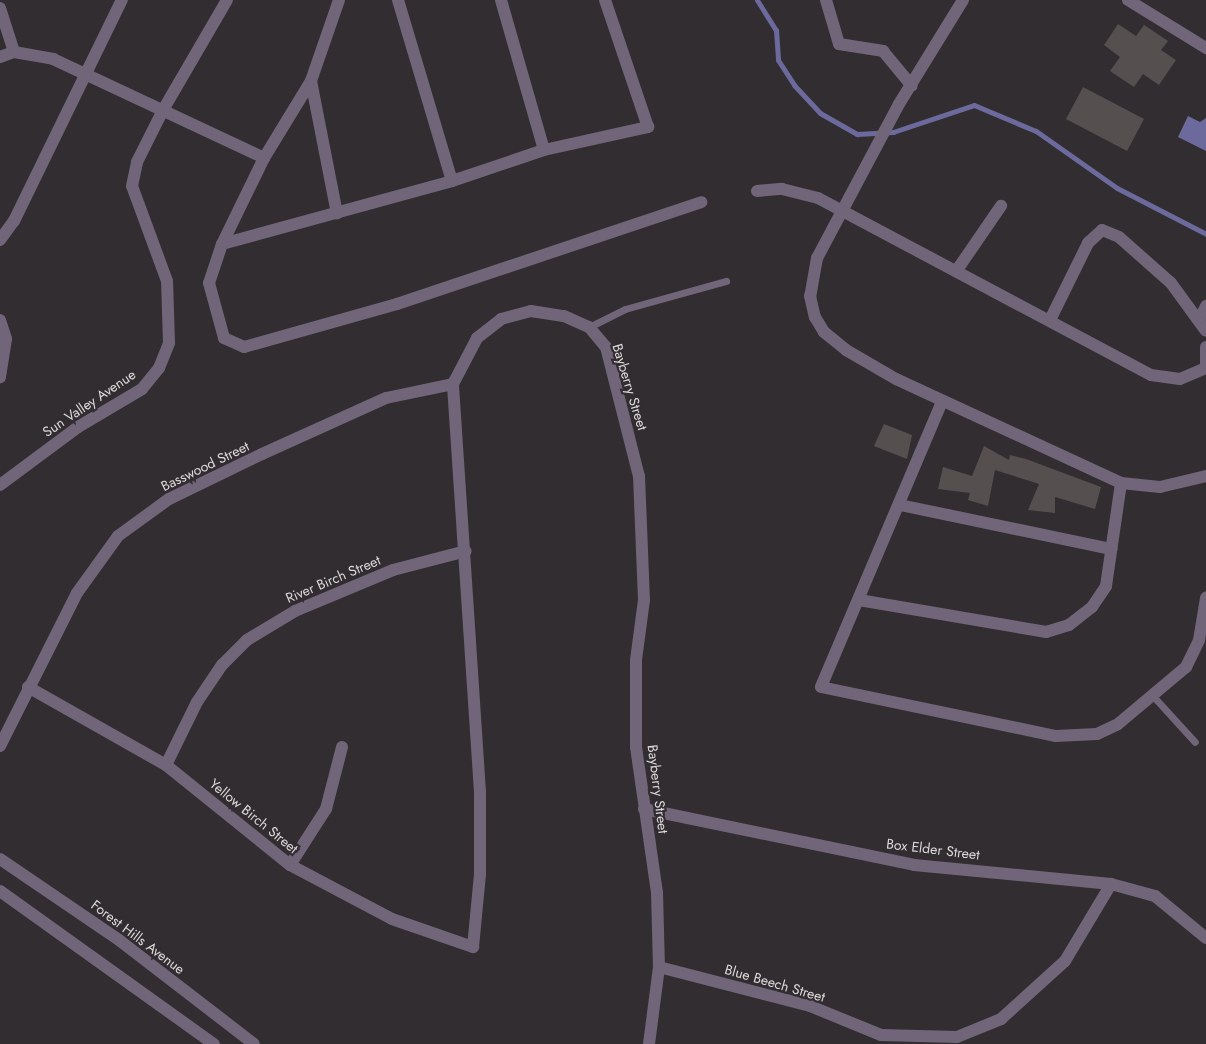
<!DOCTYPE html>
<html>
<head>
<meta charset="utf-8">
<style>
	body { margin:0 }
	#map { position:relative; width:1206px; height:1044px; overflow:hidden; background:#322d30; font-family:Jost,sans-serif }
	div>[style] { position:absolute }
	.water>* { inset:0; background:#6c6a9d }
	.stream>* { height:5px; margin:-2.5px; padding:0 2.5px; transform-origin:2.5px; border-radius:2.5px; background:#6c6a9d }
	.building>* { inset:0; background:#564f50 }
	.lane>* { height:7px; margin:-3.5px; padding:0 3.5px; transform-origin:3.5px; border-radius:3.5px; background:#716579 }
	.street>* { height:12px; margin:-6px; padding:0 6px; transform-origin:6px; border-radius:6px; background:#716579 }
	span { translate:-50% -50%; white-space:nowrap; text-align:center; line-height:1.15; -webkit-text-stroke:4.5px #322d30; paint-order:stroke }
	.street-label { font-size:14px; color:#dddadc }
</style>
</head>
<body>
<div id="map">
	<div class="water">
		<i style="clip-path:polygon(1188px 116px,1200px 122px,1206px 118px,1206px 151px,1178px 137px)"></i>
	</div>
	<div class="stream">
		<i style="left:757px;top:0;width:36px;rotate:58deg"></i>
		<i style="left:776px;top:30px;width:30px;rotate:86deg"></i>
		<i style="left:778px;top:60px;width:30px;rotate:57deg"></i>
		<i style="left:794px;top:85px;width:38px;rotate:47deg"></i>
		<i style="left:820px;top:113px;width:43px;rotate:29.6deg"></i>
		<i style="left:857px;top:134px;width:36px;rotate:-3deg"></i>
		<i style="left:893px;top:132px;width:85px;rotate:-18.4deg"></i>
		<i style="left:974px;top:105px;width:67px;rotate:22.8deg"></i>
		<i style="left:1036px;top:131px;width:99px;rotate:35.1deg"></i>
		<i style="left:1117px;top:188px;width:100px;rotate:27.3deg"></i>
	</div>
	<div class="building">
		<i style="clip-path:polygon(1118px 24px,1136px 36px,1144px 25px,1168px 41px,1161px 50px,1176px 60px,1159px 85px,1143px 74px,1134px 87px,1110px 71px,1120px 57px,1104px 45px)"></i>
		<i style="clip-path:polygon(1083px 87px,1144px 119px,1127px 151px,1066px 119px)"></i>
		<i style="clip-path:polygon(884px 424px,912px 435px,907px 459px,874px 446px)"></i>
		<i style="clip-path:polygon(984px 446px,1009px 460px,1010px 455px,1026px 459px,1101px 487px,1095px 509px,1055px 497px,1055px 513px,1028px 510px,1039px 484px,995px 470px,988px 506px,968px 500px,970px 493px,938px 489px,943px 467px,972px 476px)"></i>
	</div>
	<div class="lane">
		<i style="left:589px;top:327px;width:40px;rotate:-26.6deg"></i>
		<i style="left:625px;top:309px;width:105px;rotate:-15.5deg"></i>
		<i style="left:1153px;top:696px;width:62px;rotate:47.6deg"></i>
	</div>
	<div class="street">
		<i style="left:339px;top:0;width:86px;rotate:109.1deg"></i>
		<i style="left:311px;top:81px;width:90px;rotate:121.4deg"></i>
		<i style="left:264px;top:158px;width:96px;rotate:116deg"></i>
		<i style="left:222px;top:244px;width:41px;rotate:108.4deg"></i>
		<i style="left:209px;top:283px;width:57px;rotate:74.7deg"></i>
		<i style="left:224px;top:338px;width:22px;rotate:24deg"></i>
		<i style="left:244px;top:347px;width:159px;rotate:-15.7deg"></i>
		<i style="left:397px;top:304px;width:321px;rotate:-18.5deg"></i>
		<i style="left:398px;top:0;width:189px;rotate:73.4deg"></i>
		<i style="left:501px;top:0;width:156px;rotate:74deg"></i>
		<i style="left:826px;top:0;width:46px;rotate:73.5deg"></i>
		<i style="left:839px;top:44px;width:45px;rotate:9deg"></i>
		<i style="left:883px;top:51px;width:45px;rotate:50.4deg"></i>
		<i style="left:963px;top:0;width:122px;rotate:121.6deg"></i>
		<i style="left:899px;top:104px;width:174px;rotate:118deg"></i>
		<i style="left:817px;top:258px;width:39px;rotate:100deg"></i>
		<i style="left:810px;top:296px;width:22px;rotate:77deg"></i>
		<i style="left:815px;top:317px;width:17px;rotate:59deg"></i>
		<i style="left:824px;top:332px;width:28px;rotate:39deg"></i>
		<i style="left:846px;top:350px;width:58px;rotate:30.1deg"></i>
		<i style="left:896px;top:379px;width:248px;rotate:24.8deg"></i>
		<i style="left:1121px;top:483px;width:39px;rotate:6deg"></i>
		<i style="left:1160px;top:487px;width:47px;rotate:-13.4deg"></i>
		<i style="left:1128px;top:0;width:92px;rotate:31.6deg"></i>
		<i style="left:0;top:8px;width:46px;rotate:72.3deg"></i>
		<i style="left:0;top:57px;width:15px;rotate:-20deg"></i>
		<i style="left:14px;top:52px;width:40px;rotate:10deg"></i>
		<i style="left:53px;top:59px;width:233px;rotate:25.1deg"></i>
		<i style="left:311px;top:81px;width:135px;rotate:78.9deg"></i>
		<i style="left:757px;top:191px;width:25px;rotate:-5deg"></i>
		<i style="left:782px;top:189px;width:37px;rotate:14deg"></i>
		<i style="left:818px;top:198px;width:377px;rotate:28deg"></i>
		<i style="left:1151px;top:375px;width:29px;rotate:8deg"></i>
		<i style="left:1180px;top:379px;width:28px;rotate:-23deg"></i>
		<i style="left:0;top:240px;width:24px;rotate:-54deg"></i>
		<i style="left:14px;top:221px;width:246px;rotate:-64deg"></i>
		<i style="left:222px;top:244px;width:238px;rotate:-15.3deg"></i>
		<i style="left:452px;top:181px;width:97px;rotate:-18.6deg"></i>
		<i style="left:544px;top:150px;width:107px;rotate:-12.5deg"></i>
		<i style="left:648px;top:127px;width:134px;rotate:-108.7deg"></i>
		<i style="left:957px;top:270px;width:78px;rotate:-55.5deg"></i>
		<i style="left:1051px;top:318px;width:84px;rotate:-63.7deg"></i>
		<i style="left:1088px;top:243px;width:19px;rotate:-43deg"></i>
		<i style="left:1102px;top:230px;width:18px;rotate:22deg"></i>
		<i style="left:1119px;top:237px;width:69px;rotate:41.5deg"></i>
		<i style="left:1171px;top:283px;width:59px;rotate:53.9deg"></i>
		<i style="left:0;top:320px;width:20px;rotate:72deg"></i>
		<i style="left:6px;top:339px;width:39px;rotate:99deg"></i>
		<i style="left:1199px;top:320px;width:16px;rotate:-63deg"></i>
		<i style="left:1206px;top:347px;width:19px;rotate:90deg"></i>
		<i style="left:941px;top:404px;width:307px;rotate:113deg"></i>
		<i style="left:821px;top:687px;width:240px;rotate:11.8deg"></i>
		<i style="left:1056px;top:736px;width:41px;rotate:-2.8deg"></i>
		<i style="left:1097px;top:734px;width:23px;rotate:-25deg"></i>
		<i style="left:1118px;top:724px;width:89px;rotate:-40deg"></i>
		<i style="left:1186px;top:667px;width:30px;rotate:-64deg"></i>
		<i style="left:1199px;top:640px;width:43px;rotate:-80.5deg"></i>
		<i style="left:0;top:485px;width:97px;rotate:-36.6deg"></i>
		<i style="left:78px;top:427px;width:74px;rotate:-30.7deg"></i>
		<i style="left:142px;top:389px;width:27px;rotate:-51deg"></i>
		<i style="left:159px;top:368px;width:27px;rotate:-68deg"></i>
		<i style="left:169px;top:343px;width:62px;rotate:-91.8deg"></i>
		<i style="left:167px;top:281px;width:101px;rotate:-110.2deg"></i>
		<i style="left:132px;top:186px;width:25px;rotate:-78deg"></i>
		<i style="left:137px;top:162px;width:58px;rotate:-63.4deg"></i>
		<i style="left:163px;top:110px;width:127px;rotate:-59.8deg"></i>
		<i style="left:900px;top:505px;width:216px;rotate:11.8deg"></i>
		<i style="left:859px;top:600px;width:190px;rotate:9.7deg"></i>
		<i style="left:1046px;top:632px;width:24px;rotate:-17deg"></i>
		<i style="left:1069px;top:625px;width:29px;rotate:-38deg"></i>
		<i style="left:1092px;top:607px;width:25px;rotate:-56deg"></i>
		<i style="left:1106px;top:586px;width:104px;rotate:-81.7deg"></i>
		<i style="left:28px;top:687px;width:159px;rotate:29.5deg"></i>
		<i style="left:166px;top:765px;width:159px;rotate:38.9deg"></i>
		<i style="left:290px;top:865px;width:115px;rotate:27.9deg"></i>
		<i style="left:392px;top:919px;width:86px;rotate:19.1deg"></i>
		<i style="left:473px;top:947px;width:73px;rotate:-84.5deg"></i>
		<i style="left:480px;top:874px;width:82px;rotate:-90deg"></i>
		<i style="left:480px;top:792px;width:409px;rotate:-93.8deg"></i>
		<i style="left:453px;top:384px;width:52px;rotate:-62.4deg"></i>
		<i style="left:477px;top:338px;width:31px;rotate:-38deg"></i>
		<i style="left:501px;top:319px;width:31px;rotate:-15deg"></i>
		<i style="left:531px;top:311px;width:33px;rotate:9deg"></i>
		<i style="left:564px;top:316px;width:27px;rotate:24deg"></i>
		<i style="left:589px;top:327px;width:26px;rotate:50deg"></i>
		<i style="left:606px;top:347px;width:133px;rotate:75.7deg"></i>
		<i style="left:639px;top:476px;width:124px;rotate:87.7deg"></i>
		<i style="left:644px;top:600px;width:61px;rotate:97.6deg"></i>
		<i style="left:636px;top:660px;width:87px;rotate:90deg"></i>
		<i style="left:636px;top:747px;width:147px;rotate:81.8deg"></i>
		<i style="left:657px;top:892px;width:75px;rotate:88.5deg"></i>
		<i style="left:659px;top:967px;width:78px;rotate:97.4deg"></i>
		<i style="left:0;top:746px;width:171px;rotate:-63.3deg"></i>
		<i style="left:77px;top:593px;width:70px;rotate:-54.3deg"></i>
		<i style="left:118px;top:536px;width:63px;rotate:-36deg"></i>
		<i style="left:169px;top:499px;width:103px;rotate:-25.8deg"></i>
		<i style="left:262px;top:454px;width:136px;rotate:-24.3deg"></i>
		<i style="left:386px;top:398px;width:68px;rotate:-11.8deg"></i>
		<i style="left:166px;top:765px;width:70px;rotate:-63.8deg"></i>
		<i style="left:197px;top:702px;width:45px;rotate:-56deg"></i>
		<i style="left:222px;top:665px;width:35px;rotate:-45deg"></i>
		<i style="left:247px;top:640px;width:56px;rotate:-31.1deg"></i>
		<i style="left:295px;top:611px;width:106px;rotate:-22.7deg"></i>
		<i style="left:393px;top:570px;width:75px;rotate:-14.6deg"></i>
		<i style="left:644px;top:809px;width:276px;rotate:11.7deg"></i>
		<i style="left:914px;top:865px;width:198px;rotate:5.5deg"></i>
		<i style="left:1111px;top:884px;width:46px;rotate:15.3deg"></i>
		<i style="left:1155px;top:896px;width:66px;rotate:39.5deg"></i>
		<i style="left:0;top:859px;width:144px;rotate:34.2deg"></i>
		<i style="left:119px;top:940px;width:170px;rotate:37.6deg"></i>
		<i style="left:290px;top:865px;width:67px;rotate:-57.3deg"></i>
		<i style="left:326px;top:809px;width:64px;rotate:-75.5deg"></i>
		<i style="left:0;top:891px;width:263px;rotate:35.6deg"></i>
		<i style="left:659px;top:967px;width:156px;rotate:14.5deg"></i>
		<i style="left:810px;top:1006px;width:77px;rotate:22.2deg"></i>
		<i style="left:881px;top:1035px;width:76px;rotate:1.5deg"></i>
		<i style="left:957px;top:1037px;width:48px;rotate:-22.2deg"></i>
		<i style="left:1001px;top:1019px;width:86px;rotate:-42.2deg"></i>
		<i style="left:1065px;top:961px;width:90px;rotate:-59.1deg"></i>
	</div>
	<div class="street-label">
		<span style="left:630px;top:387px;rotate:73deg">Bayberry Street</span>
		<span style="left:89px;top:403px;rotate:-34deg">Sun Valley Avenue</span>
		<span style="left:205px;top:466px;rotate:-26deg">Basswood Street</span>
		<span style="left:333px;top:579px;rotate:-23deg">River Birch Street</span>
		<span style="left:658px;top:789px;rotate:83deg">Bayberry Street</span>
		<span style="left:254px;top:816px;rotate:39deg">Yellow Birch Street</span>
		<span style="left:933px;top:849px;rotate:7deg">Box Elder Street</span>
		<span style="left:138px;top:937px;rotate:37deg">Forest Hills Avenue</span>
		<span style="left:775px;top:983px;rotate:16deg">Blue Beech Street</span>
	</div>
</div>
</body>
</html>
